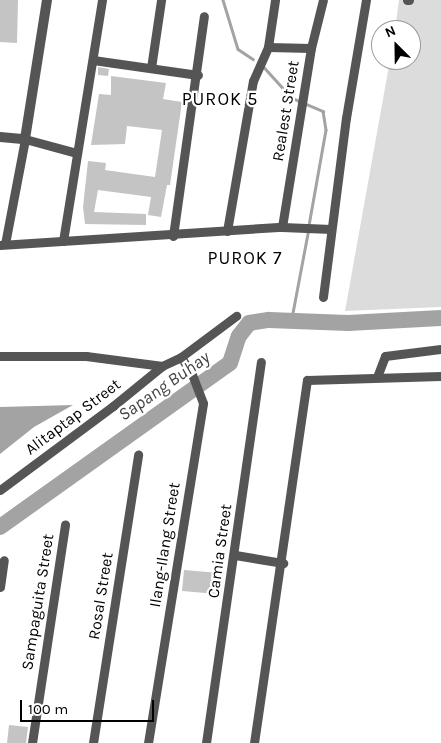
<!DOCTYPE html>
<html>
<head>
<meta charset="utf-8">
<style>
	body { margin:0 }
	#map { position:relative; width:441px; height:743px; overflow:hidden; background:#fff; font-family:Karla,sans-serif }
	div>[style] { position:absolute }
	.green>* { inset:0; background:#dcdcdc }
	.water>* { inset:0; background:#a3a3a3 }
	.stream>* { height:2.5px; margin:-1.25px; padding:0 1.25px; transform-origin:1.25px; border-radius:1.25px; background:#a3a3a3 }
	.river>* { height:16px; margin:-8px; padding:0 8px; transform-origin:8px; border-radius:8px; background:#a3a3a3 }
	.building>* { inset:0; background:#c4c4c4 }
	.minor>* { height:9px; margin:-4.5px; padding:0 4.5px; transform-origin:4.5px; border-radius:4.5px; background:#555 }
	.tertiary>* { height:10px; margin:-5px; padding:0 5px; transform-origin:5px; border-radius:5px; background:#555 }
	span { translate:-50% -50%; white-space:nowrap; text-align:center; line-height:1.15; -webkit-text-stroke:4.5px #fff; paint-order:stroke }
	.street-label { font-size:16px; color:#000 }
	.neighbourhood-label { font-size:18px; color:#000; letter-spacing:1px }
	.water-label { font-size:18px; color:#444; font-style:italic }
	.north { position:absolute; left:371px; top:20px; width:50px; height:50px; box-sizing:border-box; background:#fff; border:1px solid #999; border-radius:50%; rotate:337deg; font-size:14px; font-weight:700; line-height:20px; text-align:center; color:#000 }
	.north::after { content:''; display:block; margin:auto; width:18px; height:22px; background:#000; clip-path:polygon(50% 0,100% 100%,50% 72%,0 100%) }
	.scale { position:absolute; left:20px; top:700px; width:134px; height:22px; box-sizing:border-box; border:2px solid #000; border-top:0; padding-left:6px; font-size:15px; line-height:18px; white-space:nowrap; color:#000; -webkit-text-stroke:4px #fff; paint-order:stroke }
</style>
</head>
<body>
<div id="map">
	<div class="green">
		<i style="clip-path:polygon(399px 0,441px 0,441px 307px,345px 311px,390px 60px,411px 60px,411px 30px,395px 30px)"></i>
	</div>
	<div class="water">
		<i style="clip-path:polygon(73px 405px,34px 427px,0 454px,0 407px)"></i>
	</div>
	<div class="stream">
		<i style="left:223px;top:0;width:51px;rotate:73deg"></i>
		<i style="left:238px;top:49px;width:18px;rotate:34deg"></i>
		<i style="left:263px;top:66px;width:43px;rotate:47.8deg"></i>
		<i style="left:292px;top:98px;width:34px;rotate:23deg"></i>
		<i style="left:323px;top:111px;width:19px;rotate:81deg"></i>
		<i style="left:326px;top:130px;width:97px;rotate:100.1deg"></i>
		<i style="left:291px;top:321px;width:92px;rotate:-79.3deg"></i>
	</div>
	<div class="river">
		<i style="left:0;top:527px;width:282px;rotate:-35.5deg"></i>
		<i style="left:230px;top:363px;width:28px;rotate:-72deg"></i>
		<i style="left:239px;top:336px;width:16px;rotate:-52deg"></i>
		<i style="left:249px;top:323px;width:20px;rotate:-9deg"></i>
		<i style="left:269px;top:320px;width:79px;rotate:2.2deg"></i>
		<i style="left:348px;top:323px;width:93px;rotate:-3.1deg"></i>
	</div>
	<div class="building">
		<i style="clip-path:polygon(0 0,18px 0,17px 43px,0 42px)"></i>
		<i style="clip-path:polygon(98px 67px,109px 69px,108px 76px,98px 75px)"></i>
		<i style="clip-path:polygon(111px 76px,166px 83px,163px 99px,182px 102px,170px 185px,167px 185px,161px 217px,148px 215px,151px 197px,98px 190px,94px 212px,146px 214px,146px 225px,85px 224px,83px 207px,88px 161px,106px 163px,105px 170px,155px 177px,162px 130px,127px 126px,125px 144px,91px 145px,99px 94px,111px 95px)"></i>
		<i style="clip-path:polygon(184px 570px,219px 573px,217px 594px,182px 591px)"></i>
		<i style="clip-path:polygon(9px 725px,28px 727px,26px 743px,7px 743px)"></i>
	</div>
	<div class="minor">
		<i style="left:407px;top:0;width:2px"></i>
		<i style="left:268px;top:47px;width:43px;rotate:1.3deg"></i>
		<i style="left:93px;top:60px;width:106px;rotate:8.1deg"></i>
		<i style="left:151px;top:68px;width:69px;rotate:-81.6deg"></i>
		<i style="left:282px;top:227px;width:181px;rotate:-80.8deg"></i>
		<i style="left:311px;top:48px;width:49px;rotate:-76deg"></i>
		<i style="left:227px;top:231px;width:152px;rotate:-80.2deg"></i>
		<i style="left:253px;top:81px;width:37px;rotate:-66deg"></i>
		<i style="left:268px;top:47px;width:48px;rotate:-81.5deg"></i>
		<i style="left:173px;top:236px;width:222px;rotate:-82deg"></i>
		<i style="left:63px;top:241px;width:244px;rotate:-80.8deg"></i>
		<i style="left:5px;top:244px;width:107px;rotate:-79.2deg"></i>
		<i style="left:25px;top:139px;width:54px;rotate:15.1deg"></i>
		<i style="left:0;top:245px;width:283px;rotate:-3.7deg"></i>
		<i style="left:282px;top:227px;width:49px;rotate:2.3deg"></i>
		<i style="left:323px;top:297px;width:180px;rotate:-82.7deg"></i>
		<i style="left:346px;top:118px;width:120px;rotate:-80.4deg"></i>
		<i style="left:0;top:356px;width:86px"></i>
		<i style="left:86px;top:356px;width:77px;rotate:7.5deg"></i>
		<i style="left:162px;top:366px;width:21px;rotate:-25deg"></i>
		<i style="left:181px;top:357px;width:69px;rotate:-36.7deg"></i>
		<i style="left:377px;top:377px;width:22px;rotate:-69deg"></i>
		<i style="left:385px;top:356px;width:56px;rotate:-7.1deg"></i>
		<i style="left:0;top:490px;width:141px;rotate:-36.6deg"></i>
		<i style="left:113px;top:406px;width:63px;rotate:-39.2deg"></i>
		<i style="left:235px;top:555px;width:49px;rotate:9.5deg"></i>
		<i style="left:0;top:587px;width:27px;rotate:-82deg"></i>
		<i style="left:32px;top:743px;width:221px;rotate:-81.4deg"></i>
		<i style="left:93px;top:743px;width:292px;rotate:-81.1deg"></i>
		<i style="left:148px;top:743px;width:344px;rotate:-80.8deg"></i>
		<i style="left:203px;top:403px;width:30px;rotate:-111deg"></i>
		<i style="left:192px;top:375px;width:21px;rotate:-121deg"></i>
		<i style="left:206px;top:743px;width:385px;rotate:-81.8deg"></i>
		<i style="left:254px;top:743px;width:367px;rotate:-81.7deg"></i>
		<i style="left:307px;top:380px;width:134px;rotate:-1.7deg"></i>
	</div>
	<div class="tertiary">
		<i style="left:0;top:137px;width:25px;rotate:5deg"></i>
		<i style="left:25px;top:139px;width:141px;rotate:-81deg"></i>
	</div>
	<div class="street-label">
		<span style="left:286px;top:111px;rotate:-81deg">Realest Street</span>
		<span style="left:73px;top:417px;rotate:-37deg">Alitaptap Street</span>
		<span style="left:165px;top:545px;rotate:-81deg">Ilang-Ilang Street</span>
		<span style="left:220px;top:551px;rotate:-82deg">Camia Street</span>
		<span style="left:101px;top:596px;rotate:-81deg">Rosal Street</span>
		<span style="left:38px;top:602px;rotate:-81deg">Sampaguita Street</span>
	</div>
	<div class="neighbourhood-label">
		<span style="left:220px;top:99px">PUROK 5</span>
		<span style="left:245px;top:258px">PUROK 7</span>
	</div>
	<div class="water-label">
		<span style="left:164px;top:386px;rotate:-35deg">Sapang Buhay</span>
	</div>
	<div class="north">N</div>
	<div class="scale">100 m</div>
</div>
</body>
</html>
